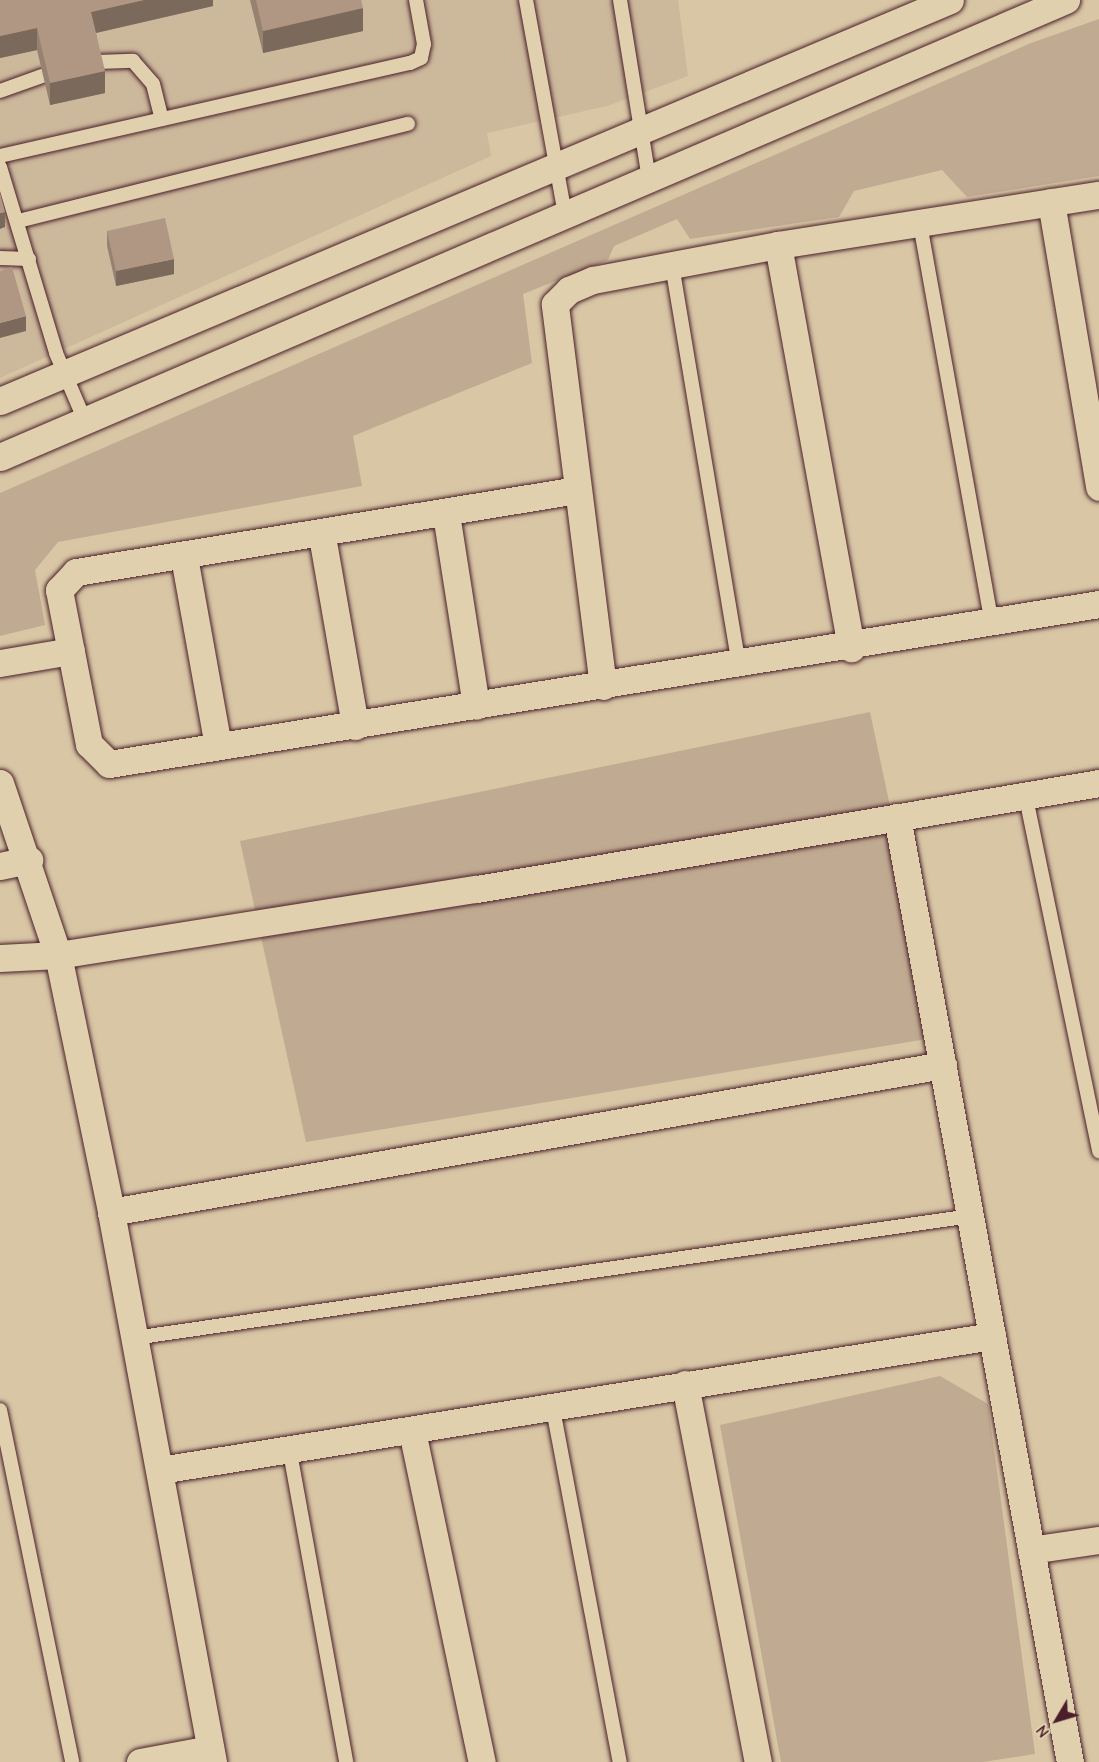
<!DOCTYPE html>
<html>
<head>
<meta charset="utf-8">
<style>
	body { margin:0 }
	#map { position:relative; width:1099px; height:1762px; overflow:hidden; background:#d8c6a5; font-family:"Comic Neue",sans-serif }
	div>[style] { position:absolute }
	.built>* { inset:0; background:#ccb89b }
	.green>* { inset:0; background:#c0aa91 }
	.roads { filter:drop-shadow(0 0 2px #4a1f2b) drop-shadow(0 0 2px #4a1f2b) }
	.lane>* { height:14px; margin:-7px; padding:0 7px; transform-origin:7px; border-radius:7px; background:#e1d0ad }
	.street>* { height:27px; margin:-13.5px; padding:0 13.5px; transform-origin:13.5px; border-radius:13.5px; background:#e1d0ad }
	.wall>* { inset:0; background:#978271 }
	.shaded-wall>* { inset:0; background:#7b6a5c }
	.building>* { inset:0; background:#b09783 }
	span { translate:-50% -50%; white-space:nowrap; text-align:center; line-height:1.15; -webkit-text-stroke:4.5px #e1d0ad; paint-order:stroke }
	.north { position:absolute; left:1027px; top:1690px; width:60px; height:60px; -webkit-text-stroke:4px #e1d0ad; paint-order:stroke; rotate:232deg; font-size:16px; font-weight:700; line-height:24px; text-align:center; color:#4a1f2b }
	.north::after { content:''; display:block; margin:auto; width:21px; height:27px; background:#4a1f2b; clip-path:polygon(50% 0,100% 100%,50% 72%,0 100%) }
</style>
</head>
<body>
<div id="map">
	<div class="built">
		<i style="clip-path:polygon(0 0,678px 0,688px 76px,607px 106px,487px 133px,491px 156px,0 378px)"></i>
	</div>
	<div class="green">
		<i style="clip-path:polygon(1099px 19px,1099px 176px,967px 197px,942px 170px,854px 191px,839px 217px,690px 239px,677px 219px,614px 246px,608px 260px,523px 294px,532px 363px,353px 436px,362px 486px,58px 542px,35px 570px,45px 625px,0 636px,0 493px,1031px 43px)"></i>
		<i style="clip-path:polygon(870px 712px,939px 1037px,306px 1142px,240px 841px)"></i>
		<i style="clip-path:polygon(940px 1376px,988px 1404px,1035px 1754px,983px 1762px,781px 1762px,720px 1425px)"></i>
	</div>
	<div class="roads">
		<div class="lane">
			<i style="left:526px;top:0;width:219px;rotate:79.7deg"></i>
			<i style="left:620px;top:0;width:181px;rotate:80.8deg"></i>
			<i style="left:97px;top:62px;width:36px;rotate:-2deg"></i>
			<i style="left:133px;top:61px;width:30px;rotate:49deg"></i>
			<i style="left:153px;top:84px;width:36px;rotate:76deg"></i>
			<i style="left:0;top:91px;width:45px;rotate:-19.7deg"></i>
			<i style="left:0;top:156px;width:420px;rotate:-12.8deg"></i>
			<i style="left:410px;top:63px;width:12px;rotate:-24deg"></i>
			<i style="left:421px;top:58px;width:14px;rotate:-78deg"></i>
			<i style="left:424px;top:44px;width:45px;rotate:-100.3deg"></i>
			<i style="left:0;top:167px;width:194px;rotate:73.2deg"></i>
			<i style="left:56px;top:353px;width:74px;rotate:66.9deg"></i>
			<i style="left:18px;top:221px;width:402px;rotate:-14deg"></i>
			<i style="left:920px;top:224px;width:405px;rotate:79.8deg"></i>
			<i style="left:0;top:258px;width:29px;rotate:2deg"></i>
			<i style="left:672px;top:265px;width:407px;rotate:80.5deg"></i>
			<i style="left:1025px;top:793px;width:366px;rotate:78.3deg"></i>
			<i style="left:134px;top:1338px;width:845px;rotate:-8.3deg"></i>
			<i style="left:553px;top:1409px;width:359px;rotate:79.3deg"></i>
			<i style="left:0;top:1410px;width:359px;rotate:78.4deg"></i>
			<i style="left:289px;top:1447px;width:320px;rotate:79.7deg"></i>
		</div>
		<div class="street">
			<i style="left:1051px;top:202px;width:289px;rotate:80.4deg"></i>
			<i style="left:778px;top:245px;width:410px;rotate:79.7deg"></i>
			<i style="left:0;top:401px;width:1031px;rotate:-22.88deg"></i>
			<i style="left:0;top:457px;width:1160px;rotate:-23.21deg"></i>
			<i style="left:577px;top:490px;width:508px;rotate:170.7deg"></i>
			<i style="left:76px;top:572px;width:25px;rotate:133deg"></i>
			<i style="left:59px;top:590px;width:157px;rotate:79deg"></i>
			<i style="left:89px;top:744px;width:28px;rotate:45deg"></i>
			<i style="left:109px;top:764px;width:1003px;rotate:-9.18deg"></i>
			<i style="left:446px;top:514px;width:194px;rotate:81.1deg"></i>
			<i style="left:322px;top:536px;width:193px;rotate:80.1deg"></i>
			<i style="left:184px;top:557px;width:192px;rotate:79.8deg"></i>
			<i style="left:0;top:663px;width:72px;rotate:-9.6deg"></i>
			<i style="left:603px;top:686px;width:385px;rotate:-97.2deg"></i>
			<i style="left:555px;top:304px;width:20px;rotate:-45deg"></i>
			<i style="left:569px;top:290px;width:26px;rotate:-23deg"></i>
			<i style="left:593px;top:280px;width:188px;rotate:-10.7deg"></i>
			<i style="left:778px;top:245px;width:325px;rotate:-8.9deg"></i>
			<i style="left:0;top:783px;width:182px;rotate:71.4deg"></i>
			<i style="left:58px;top:955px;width:262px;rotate:78.3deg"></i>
			<i style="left:111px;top:1212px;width:559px;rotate:79.49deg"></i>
			<i style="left:897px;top:817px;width:961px;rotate:79.63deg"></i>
			<i style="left:0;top:866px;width:30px;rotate:-12deg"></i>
			<i style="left:0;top:958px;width:58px;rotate:-3deg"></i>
			<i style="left:58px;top:955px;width:424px;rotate:-9deg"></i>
			<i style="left:477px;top:889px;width:631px;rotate:-9.67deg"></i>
			<i style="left:111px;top:1212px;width:845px;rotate:-10.02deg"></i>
			<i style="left:685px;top:1384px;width:385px;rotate:79.1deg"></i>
			<i style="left:412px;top:1431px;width:338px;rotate:78.1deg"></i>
			<i style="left:160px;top:1470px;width:843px;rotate:-9.15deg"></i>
			<i style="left:1031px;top:1550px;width:69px;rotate:-8.4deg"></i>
			<i style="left:140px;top:1762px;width:71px;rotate:-10.5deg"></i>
		</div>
	</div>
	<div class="wall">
		<i style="clip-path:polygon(0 0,213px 0,213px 6px,96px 33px,105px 93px,50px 105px,37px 50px,0 58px)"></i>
		<i style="clip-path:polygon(250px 0,361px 0,363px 31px,263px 53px)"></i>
		<i style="clip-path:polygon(107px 231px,174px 274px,116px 286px,107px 246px)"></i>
	</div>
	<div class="shaded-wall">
		<i style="clip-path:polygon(144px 0,213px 0,213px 6px,91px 34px,91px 12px)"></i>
		<i style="clip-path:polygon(363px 8px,363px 31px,263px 53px,263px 31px)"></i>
		<i style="clip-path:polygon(37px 28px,37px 50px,0 58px,0 36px)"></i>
		<i style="clip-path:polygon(105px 71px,105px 93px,50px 105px,50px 83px)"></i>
		<i style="clip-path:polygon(5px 212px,5px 227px,0 229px,0 213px)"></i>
		<i style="clip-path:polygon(174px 259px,174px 274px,116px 286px,116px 271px)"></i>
		<i style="clip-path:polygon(26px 316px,26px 331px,0 338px,0 323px)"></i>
	</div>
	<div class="building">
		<i style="clip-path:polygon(0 0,144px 0,91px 12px,105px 71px,50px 83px,37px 28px,0 36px)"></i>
		<i style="clip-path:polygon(256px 0,361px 0,363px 8px,263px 31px)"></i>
		<i style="clip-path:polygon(0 193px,5px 212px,0 213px)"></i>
		<i style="clip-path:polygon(165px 218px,174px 259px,116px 271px,107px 231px)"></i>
		<i style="clip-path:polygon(12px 267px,26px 316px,0 323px,0 271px)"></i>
	</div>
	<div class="north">N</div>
</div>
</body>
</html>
